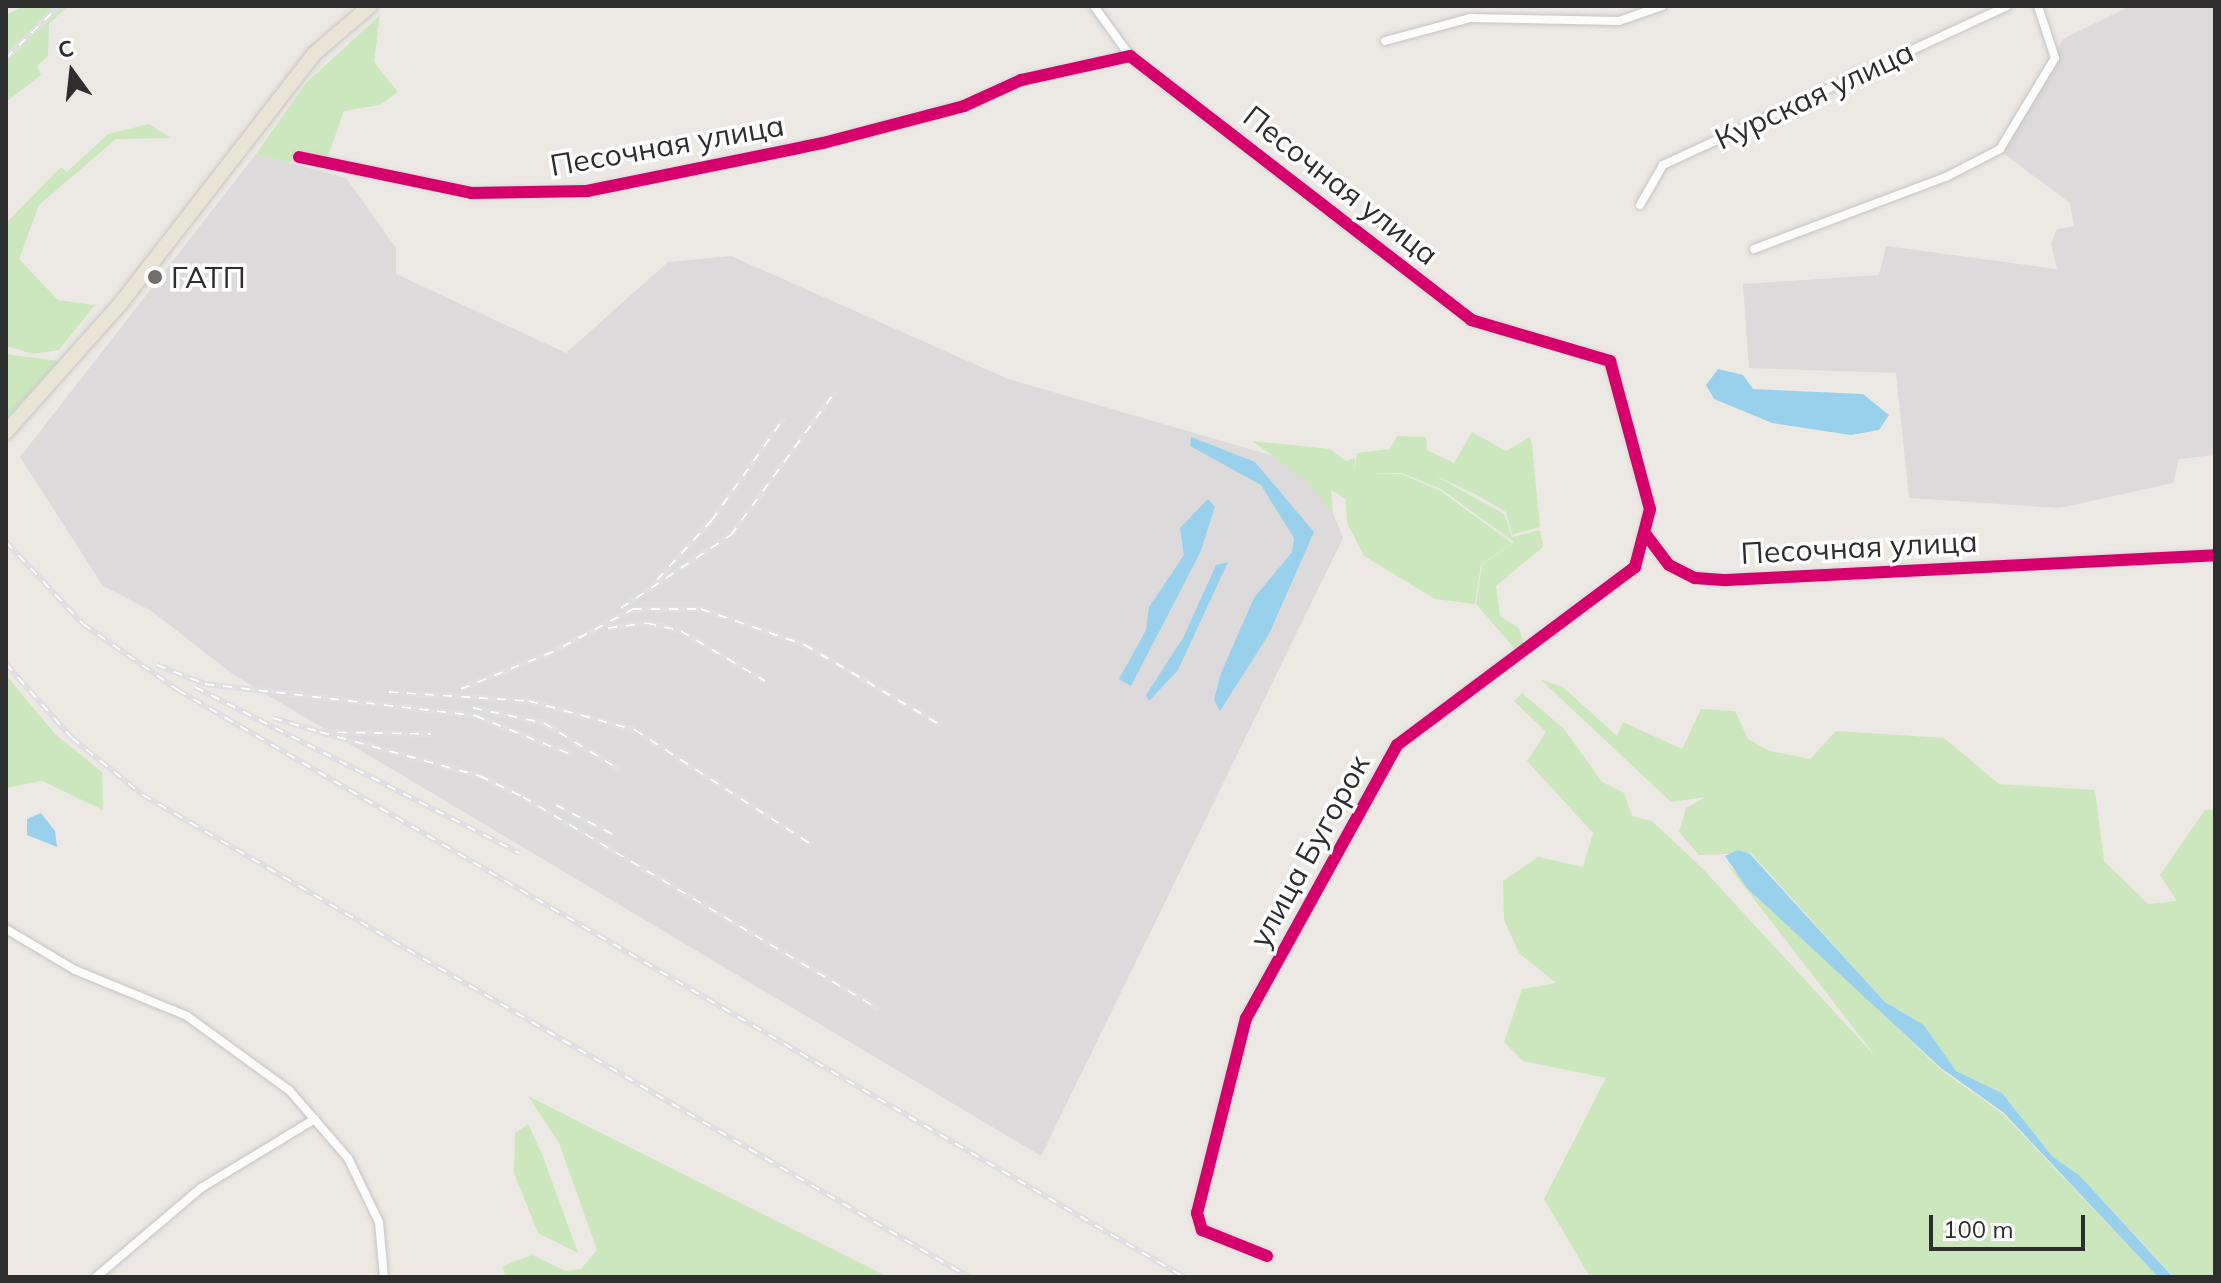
<!DOCTYPE html>
<html>
<head>
<meta charset="utf-8">
<style>
	body { margin:0 }
	#map { position:relative; width:2221px; height:1283px; overflow:hidden; background:#ece9e4; font-family:Mulish,sans-serif }
	div>[style] { position:absolute }
	.industrial>* { inset:0; background:#dcdadb }
	.green>* { inset:0; background:#cce7be }
	.water>* { inset:0; background:#99d1ec }
	.roads { filter:drop-shadow(0 0 2px #c5c5c5) drop-shadow(0 0 2px #c5c5c5) }
	.street>* { height:8px; margin:-4px; padding:0 4px; transform-origin:4px; border-radius:4px; background:#fcfcfb }
	.primary>* { height:14px; margin:-7px; padding:0 7px; transform-origin:7px; border-radius:7px; background:#e8e5d6 }
	.rail>* { height:6px; margin-top:-3px; transform-origin:0; background:repeating-linear-gradient(90deg,#fff 0 9px,#dfdfe1 0 18px); box-sizing:border-box; border-block:2px solid #dfdfe1 }
	.cycleway>* { height:12px; margin:-6px; padding:0 6px; transform-origin:6px; border-radius:6px; background:#d6006c }
	.dots>* { width:22px; height:22px; translate:-50% -50%; box-sizing:border-box; border:4px solid #fff; border-radius:50% }
	span { translate:-50% -50%; white-space:nowrap; text-align:center; line-height:1.15; -webkit-text-stroke:7px #fff; paint-order:stroke }
	.street-label { font-size:30px; color:#2e2e2e }
	.poi-label { font-size:30px; color:#2e2e2e }
	.left { translate:0 -50%; text-align:left }
	.frame { position:absolute; inset:0; border:8px solid #2e2e2e; pointer-events:none }
	.north { position:absolute; left:32px; top:32px; width:80px; height:80px; -webkit-text-stroke:6px #fff; paint-order:stroke; rotate:345deg; font-size:22px; font-weight:700; line-height:32px; text-align:center; color:#2e2e2e }
	.north::after { content:''; display:block; margin:auto; width:28px; height:36px; background:#2e2e2e; clip-path:polygon(50% 0,100% 100%,50% 72%,0 100%) }
	.scale { position:absolute; left:1929px; top:1215px; width:156px; height:36px; box-sizing:border-box; border:4px solid #2e2e2e; border-top:0; padding-left:10px; font-size:24px; line-height:28px; white-space:nowrap; color:#2e2e2e; -webkit-text-stroke:6px #fff; paint-order:stroke }
</style>
</head>
<body>
<div id="map">
	<div class="industrial">
		<i style="clip-path:polygon(2130px 6px,2215px 6px,2215px 455px,2179px 459px,2173px 483px,2059px 508px,1909px 498px,1896px 373px,1749px 368px,1743px 284px,1879px 275px,1886px 246px,2057px 269px,2051px 244px,2057px 229px,2074px 226px,2070px 203px,1999px 150px,2063px 39px)"></i>
		<i style="clip-path:polygon(256px 154px,346px 178px,396px 248px,396px 274px,566px 353px,668px 262px,731px 256px,1008px 379px,1315px 468px,1343px 538px,1041px 1156px,234px 675px,150px 610px,103px 586px,20px 457px)"></i>
	</div>
	<div class="green">
		<i style="clip-path:polygon(25px 6px,68px 6px,49px 24px,48px 56px,37px 66px,41px 75px,6px 102px,6px 15px)"></i>
		<i style="clip-path:polygon(380px 15px,374px 62px,398px 92px,380px 105px,344px 111px,328px 156px,297px 150px,290px 163px,256px 154px,306px 83px)"></i>
		<i style="clip-path:polygon(149px 124px,171px 138px,116px 139px,39px 205px,19px 259px,58px 300px,95px 305px,59px 350px,33px 354px,6px 346px,6px 223px,61px 167px,67px 172px,108px 134px)"></i>
		<i style="clip-path:polygon(6px 354px,59px 361px,6px 418px)"></i>
		<i style="clip-path:polygon(1472px 432px,1506px 451px,1530px 437px,1532px 445px,1540px 527px,1512px 535px,1506px 512px,1479px 496px,1434px 475px,1504px 514px,1512px 537px,1540px 530px,1543px 547px,1496px 586px,1500px 616px,1519px 628px,1524px 645px,1515px 649px,1476px 604px,1482px 565px,1514px 542px,1441px 489px,1401px 473px,1369px 474px,1401px 474px,1439px 490px,1512px 543px,1481px 565px,1475px 604px,1435px 599px,1364px 556px,1347px 523px,1345px 493px,1346px 499px,1331px 490px,1333px 513px,1304px 479px,1252px 441px,1330px 449px,1346px 461px,1355px 458px,1354px 471px,1357px 453px,1390px 449px,1397px 436px,1426px 437px,1427px 450px,1454px 463px)"></i>
		<i style="clip-path:polygon(6px 675px,55px 734px,102px 772px,103px 810px,42px 781px,6px 788px)"></i>
		<i style="clip-path:polygon(1540px 679px,1564px 688px,1617px 736px,1623px 722px,1682px 749px,1701px 709px,1735px 711px,1748px 739px,1770px 751px,1810px 759px,1836px 731px,1944px 738px,1999px 784px,2095px 790px,2104px 861px,2148px 904px,2177px 901px,2160px 875px,2205px 810px,2215px 810px,2215px 1277px,2174px 1277px,2080px 1176px,2052px 1156px,2002px 1093px,1956px 1071px,1924px 1025px,1885px 1002px,1751px 853px,1699px 855px,1679px 832px,1686px 808px,1706px 797px,1671px 802px)"></i>
		<i style="clip-path:polygon(1522px 693px,1564px 729px,1602px 782px,1624px 793px,1632px 816px,1652px 821px,1703px 869px,1876px 1057px,1726px 863px,1940px 1069px,2003px 1114px,2158px 1277px,1590px 1277px,1544px 1199px,1606px 1078px,1523px 1061px,1504px 1042px,1522px 989px,1556px 983px,1519px 953px,1504px 920px,1503px 881px,1538px 857px,1583px 867px,1593px 833px,1527px 761px,1546px 732px,1514px 701px)"></i>
		<i style="clip-path:polygon(528px 1096px,888px 1277px,505px 1277px,503px 1266px,532px 1255px,566px 1271px,581px 1269px,597px 1250px,559px 1143px)"></i>
		<i style="clip-path:polygon(528px 1124px,542px 1154px,578px 1253px,538px 1233px,514px 1173px,515px 1133px)"></i>
	</div>
	<div class="water">
		<i style="clip-path:polygon(1718px 369px,1743px 375px,1753px 389px,1863px 394px,1889px 415px,1879px 430px,1851px 435px,1772px 423px,1714px 399px,1706px 385px)"></i>
		<i style="clip-path:polygon(1191px 437px,1255px 462px,1314px 532px,1269px 634px,1220px 711px,1214px 700px,1221px 673px,1254px 598px,1292px 552px,1294px 538px,1261px 485px,1190px 446px)"></i>
		<i style="clip-path:polygon(1208px 499px,1215px 507px,1200px 553px,1131px 686px,1119px 679px,1146px 630px,1149px 607px,1184px 555px,1180px 528px)"></i>
		<i style="clip-path:polygon(1228px 562px,1178px 670px,1149px 701px,1146px 695px,1183px 638px,1216px 565px)"></i>
		<i style="clip-path:polygon(41px 813px,55px 831px,57px 847px,27px 835px,27px 819px)"></i>
		<i style="clip-path:polygon(1738px 850px,1750px 854px,1885px 1002px,1924px 1025px,1956px 1071px,2002px 1093px,2052px 1156px,2080px 1176px,2173px 1277px,2158px 1277px,2004px 1113px,1941px 1068px,1747px 888px,1725px 856px)"></i>
	</div>
	<div class="roads">
		<div class="street">
			<i style="left:1094px;top:6px;width:62px;rotate:54.2deg"></i>
			<i style="left:1385px;top:41px;width:89px;rotate:-15deg"></i>
			<i style="left:1471px;top:18px;width:148px;rotate:1.2deg"></i>
			<i style="left:1619px;top:21px;width:46px;rotate:-19.2deg"></i>
			<i style="left:299px;top:157px;width:176px;rotate:11.8deg"></i>
			<i style="left:471px;top:193px;width:116px;rotate:-1deg"></i>
			<i style="left:587px;top:191px;width:241px;rotate:-11.5deg"></i>
			<i style="left:823px;top:143px;width:146px;rotate:-14.7deg"></i>
			<i style="left:964px;top:106px;width:63px;rotate:-24.5deg"></i>
			<i style="left:1021px;top:80px;width:112px;rotate:-12.4deg"></i>
			<i style="left:1130px;top:56px;width:431px;rotate:37.7deg"></i>
			<i style="left:1471px;top:320px;width:145px;rotate:16.4deg"></i>
			<i style="left:1610px;top:361px;width:153px;rotate:74.9deg"></i>
			<i style="left:1650px;top:509px;width:60px;rotate:104.5deg"></i>
			<i style="left:1635px;top:567px;width:297px;rotate:143.2deg"></i>
			<i style="left:1397px;top:745px;width:312px;rotate:118.9deg"></i>
			<i style="left:1246px;top:1018px;width:201px;rotate:104.1deg"></i>
			<i style="left:1197px;top:1213px;width:18px;rotate:74deg"></i>
			<i style="left:1202px;top:1230px;width:70px;rotate:21.8deg"></i>
			<i style="left:1640px;top:205px;width:46px;rotate:-60.1deg"></i>
			<i style="left:1663px;top:165px;width:379px;rotate:-24.8deg"></i>
			<i style="left:1754px;top:249px;width:205px;rotate:-20.6deg"></i>
			<i style="left:1946px;top:177px;width:61px;rotate:-27.4deg"></i>
			<i style="left:2000px;top:149px;width:106px;rotate:-58.9deg"></i>
			<i style="left:2055px;top:58px;width:55px;rotate:-108.1deg"></i>
			<i style="left:1647px;top:536px;width:36px;rotate:53deg"></i>
			<i style="left:1669px;top:565px;width:29px;rotate:27deg"></i>
			<i style="left:1695px;top:578px;width:32px;rotate:4deg"></i>
			<i style="left:1727px;top:580px;width:489px;rotate:-2.9deg"></i>
			<i style="left:6px;top:929px;width:80px;rotate:30.7deg"></i>
			<i style="left:75px;top:970px;width:121px;rotate:22.3deg"></i>
			<i style="left:187px;top:1016px;width:126px;rotate:36deg"></i>
			<i style="left:289px;top:1090px;width:90px;rotate:49.1deg"></i>
			<i style="left:348px;top:1158px;width:71px;rotate:64.2deg"></i>
			<i style="left:379px;top:1222px;width:55px;rotate:84.8deg"></i>
			<i style="left:96px;top:1277px;width:138px;rotate:-40.3deg"></i>
			<i style="left:201px;top:1188px;width:133px;rotate:-31.2deg"></i>
		</div>
		<div class="primary">
			<i style="left:6px;top:432px;width:173px;rotate:-48.3deg"></i>
			<i style="left:121px;top:303px;width:315px;rotate:-52.2deg"></i>
			<i style="left:314px;top:54px;width:74px;rotate:-40.6deg"></i>
		</div>
	</div>
	<div class="rail">
		<i style="left:6px;top:58px;width:74px;rotate:-44.5deg"></i>
		<i style="left:6px;top:542px;width:112px;rotate:46.8deg"></i>
		<i style="left:83px;top:624px;width:116px;rotate:34.8deg"></i>
		<i style="left:178px;top:690px;width:1165px;rotate:30.26deg"></i>
		<i style="left:657px;top:580px;width:81px;rotate:-47.5deg"></i>
		<i style="left:712px;top:520px;width:125px;rotate:-54.8deg"></i>
		<i style="left:621px;top:608px;width:132px;rotate:-33.6deg"></i>
		<i style="left:731px;top:535px;width:177px;rotate:-54deg"></i>
		<i style="left:608px;top:628px;width:39px;rotate:-7deg"></i>
		<i style="left:647px;top:623px;width:35px;rotate:13deg"></i>
		<i style="left:681px;top:631px;width:98px;rotate:30.8deg"></i>
		<i style="left:547px;top:655px;width:98px;rotate:-28.1deg"></i>
		<i style="left:633px;top:609px;width:68px"></i>
		<i style="left:701px;top:609px;width:110px;rotate:19.1deg"></i>
		<i style="left:805px;top:645px;width:159px;rotate:30.6deg"></i>
		<i style="left:6px;top:664px;width:99px;rotate:48.3deg"></i>
		<i style="left:72px;top:738px;width:91px;rotate:38.8deg"></i>
		<i style="left:143px;top:795px;width:956px;rotate:30.27deg"></i>
		<i style="left:157px;top:665px;width:52px;rotate:21.6deg"></i>
		<i style="left:205px;top:684px;width:273px;rotate:6.7deg"></i>
		<i style="left:476px;top:716px;width:104px;rotate:22.1deg"></i>
		<i style="left:195px;top:687px;width:364px;rotate:27.1deg"></i>
		<i style="left:461px;top:689px;width:104px;rotate:-22.1deg"></i>
		<i style="left:389px;top:692px;width:140px;rotate:3.7deg"></i>
		<i style="left:529px;top:701px;width:110px;rotate:15.3deg"></i>
		<i style="left:635px;top:730px;width:211px;rotate:33deg"></i>
		<i style="left:473px;top:708px;width:73px;rotate:11.9deg"></i>
		<i style="left:544px;top:723px;width:89px;rotate:31.7deg"></i>
		<i style="left:273px;top:718px;width:49px;rotate:16.6deg"></i>
		<i style="left:320px;top:732px;width:111px;rotate:1deg"></i>
		<i style="left:320px;top:732px;width:166px;rotate:15.4deg"></i>
		<i style="left:480px;top:776px;width:48px;rotate:26deg"></i>
		<i style="left:523px;top:797px;width:414px;rotate:30.8deg"></i>
		<i style="left:556px;top:805px;width:65px;rotate:27.3deg"></i>
	</div>
	<div class="cycleway">
		<i style="left:299px;top:157px;width:176px;rotate:11.8deg"></i>
		<i style="left:471px;top:193px;width:116px;rotate:-1deg"></i>
		<i style="left:587px;top:191px;width:241px;rotate:-11.5deg"></i>
		<i style="left:823px;top:143px;width:146px;rotate:-14.7deg"></i>
		<i style="left:964px;top:106px;width:63px;rotate:-24.5deg"></i>
		<i style="left:1021px;top:80px;width:112px;rotate:-12.4deg"></i>
		<i style="left:1130px;top:56px;width:431px;rotate:37.7deg"></i>
		<i style="left:1471px;top:320px;width:145px;rotate:16.4deg"></i>
		<i style="left:1610px;top:361px;width:153px;rotate:74.9deg"></i>
		<i style="left:1650px;top:509px;width:60px;rotate:104.5deg"></i>
		<i style="left:1635px;top:567px;width:297px;rotate:143.2deg"></i>
		<i style="left:1397px;top:745px;width:312px;rotate:118.9deg"></i>
		<i style="left:1246px;top:1018px;width:201px;rotate:104.1deg"></i>
		<i style="left:1197px;top:1213px;width:18px;rotate:74deg"></i>
		<i style="left:1202px;top:1230px;width:70px;rotate:21.8deg"></i>
		<i style="left:1647px;top:536px;width:36px;rotate:53deg"></i>
		<i style="left:1669px;top:565px;width:29px;rotate:27deg"></i>
		<i style="left:1695px;top:578px;width:32px;rotate:4deg"></i>
		<i style="left:1727px;top:580px;width:489px;rotate:-2.9deg"></i>
	</div>
	<div class="dots">
		<i style="left:155px;top:277px;background:#706f6e"></i>
	</div>
	<div class="street-label">
		<span style="left:1814px;top:95px;rotate:-25deg">Курская улица</span>
		<span style="left:667px;top:145px;rotate:-10deg">Песочная улица</span>
		<span style="left:1341px;top:185px;rotate:38deg">Песочная улица</span>
		<span style="left:1859px;top:547px;rotate:-3deg">Песочная улица</span>
		<span style="left:1309px;top:851px;rotate:-61deg">улица Бугорок</span>
	</div>
	<div class="poi-label">
		<span class="left" style="left:171px;top:277px">ГАТП</span>
	</div>
	<div class="frame"></div>
	<div class="north">С</div>
	<div class="scale">100 m</div>
</div>
</body>
</html>
